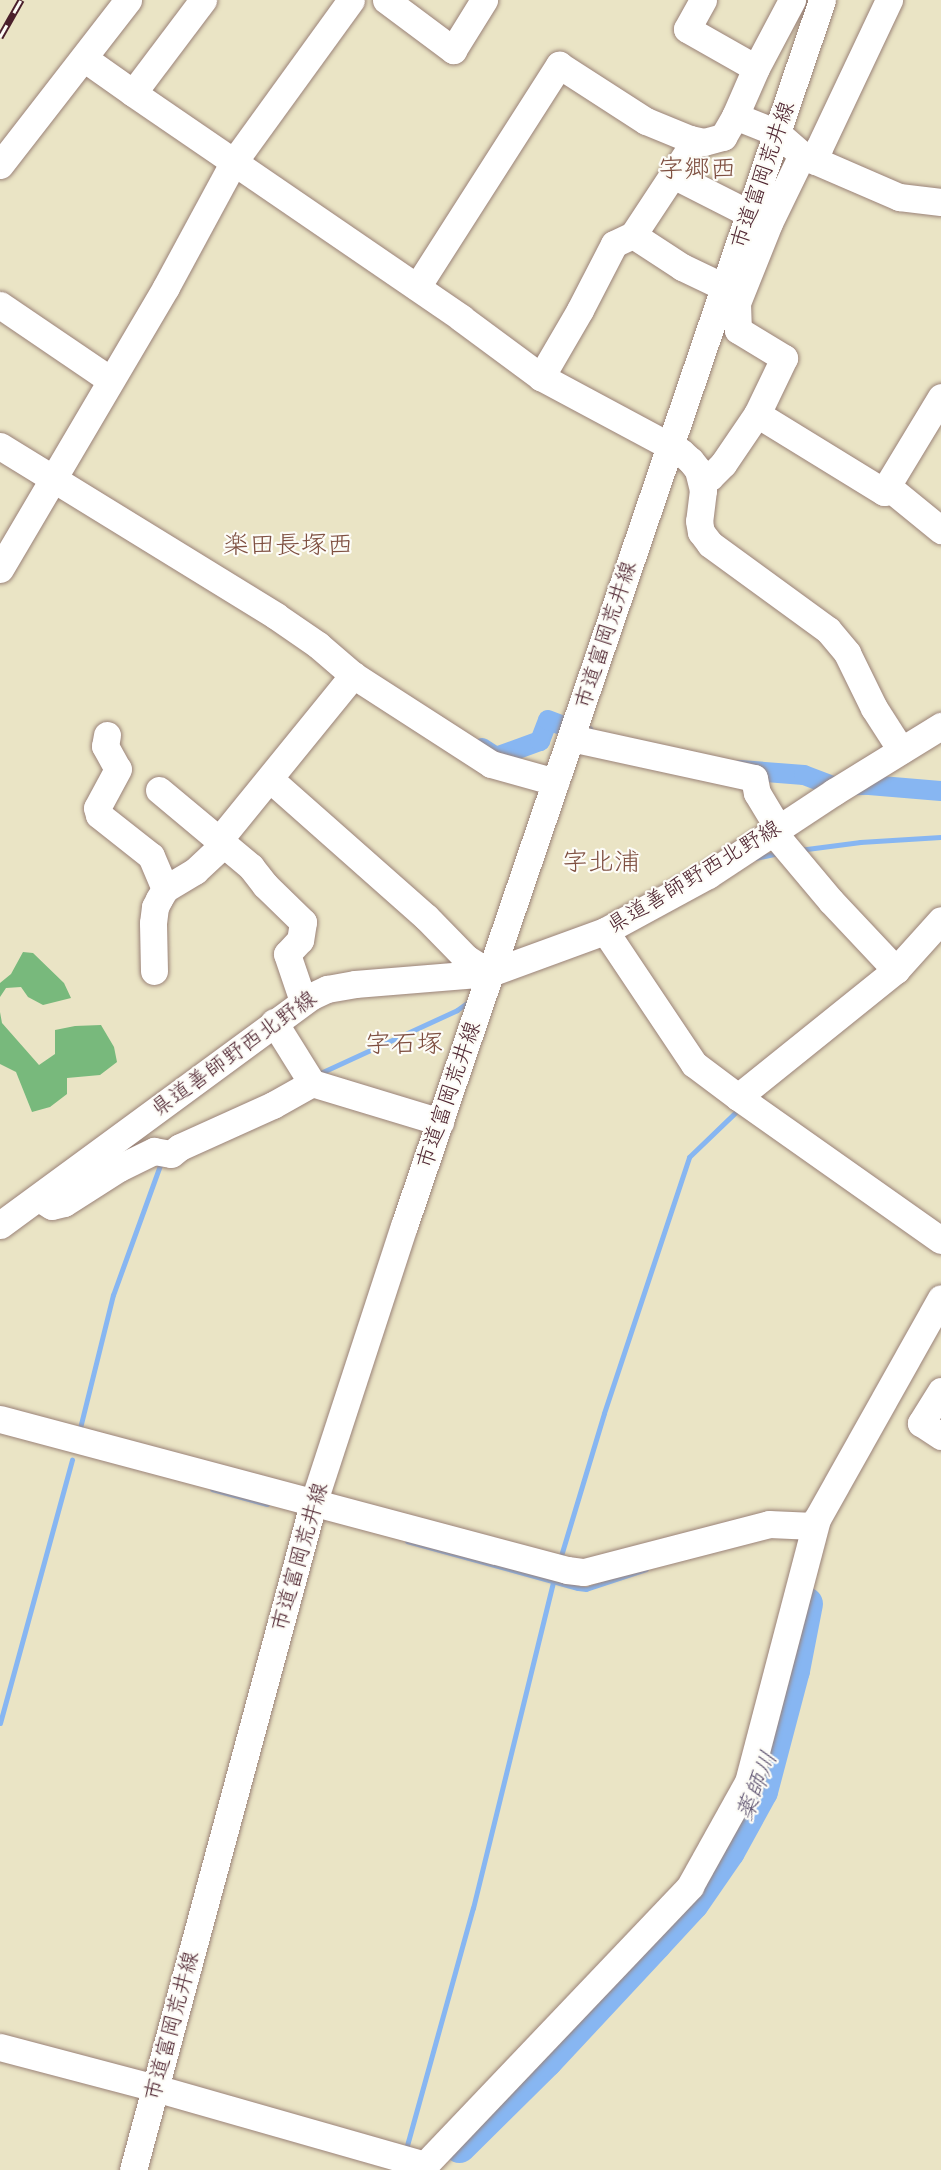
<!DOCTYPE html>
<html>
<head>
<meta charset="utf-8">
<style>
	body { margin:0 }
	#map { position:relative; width:941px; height:2170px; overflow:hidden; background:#eae4c5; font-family:"Comic Neue","Klee One",sans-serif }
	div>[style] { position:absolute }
	.forest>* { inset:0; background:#78b97c }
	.stream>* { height:5px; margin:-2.5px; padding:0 2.5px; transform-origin:2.5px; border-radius:2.5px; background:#87b6f2 }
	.canal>* { height:20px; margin:-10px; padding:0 10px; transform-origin:10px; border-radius:10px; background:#87b6f2 }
	.river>* { height:33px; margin:-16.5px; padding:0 16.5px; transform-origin:16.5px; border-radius:16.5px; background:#87b6f2 }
	.roads { filter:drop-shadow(0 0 2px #9a8278) drop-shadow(0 0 2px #9a8278) }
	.minor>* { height:27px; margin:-13.5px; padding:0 13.5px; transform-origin:13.5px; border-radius:13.5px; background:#fff }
	.rail>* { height:7px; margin-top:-3.5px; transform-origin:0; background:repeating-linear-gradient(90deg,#fdfcf7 0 14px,#4a1f2b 0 28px); box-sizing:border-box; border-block:2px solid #4a1f2b }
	span { translate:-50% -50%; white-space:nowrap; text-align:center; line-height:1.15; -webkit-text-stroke:4.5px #fdfcf7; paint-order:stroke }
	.street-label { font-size:22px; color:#4a1f2b }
	.water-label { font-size:24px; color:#5f5471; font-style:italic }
	.quarter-label { font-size:26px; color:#7e4f40 }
</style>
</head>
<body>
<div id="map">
	<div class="forest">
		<i style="clip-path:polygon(23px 952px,33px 953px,64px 983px,71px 998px,43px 1005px,28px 997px,21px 987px,6px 988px,0 997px,0 983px,11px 974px)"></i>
		<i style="clip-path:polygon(0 1012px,2px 1023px,39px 1065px,55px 1054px,55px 1030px,75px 1026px,101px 1025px,114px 1047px,117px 1062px,100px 1075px,67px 1078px,67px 1094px,50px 1107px,32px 1112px,16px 1072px,0 1064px)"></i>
	</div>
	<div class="stream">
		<i style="left:799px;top:850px;width:62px;rotate:-7.5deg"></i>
		<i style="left:860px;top:842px;width:81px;rotate:-3.5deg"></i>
		<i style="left:755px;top:858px;width:24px;rotate:-12deg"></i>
		<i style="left:316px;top:1075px;width:155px;rotate:-24.7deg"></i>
		<i style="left:457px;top:1010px;width:16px;rotate:-35deg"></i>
		<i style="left:80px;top:1428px;width:137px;rotate:-76.1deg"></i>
		<i style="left:113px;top:1295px;width:144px;rotate:-70.1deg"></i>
		<i style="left:212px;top:1489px;width:57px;rotate:15.3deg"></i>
		<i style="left:407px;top:1541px;width:177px;rotate:15.4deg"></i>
		<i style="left:578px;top:1588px;width:8px;rotate:7deg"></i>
		<i style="left:586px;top:1589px;width:63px;rotate:-18.4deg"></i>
		<i style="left:560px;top:1559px;width:152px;rotate:-73.2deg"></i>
		<i style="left:604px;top:1413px;width:270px;rotate:-71.6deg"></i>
		<i style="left:689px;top:1157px;width:72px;rotate:-43.9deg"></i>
		<i style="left:0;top:1723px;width:273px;rotate:-74.7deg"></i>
		<i style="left:406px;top:2149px;width:250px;rotate:-74.5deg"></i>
		<i style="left:473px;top:1908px;width:344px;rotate:-76.2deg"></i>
	</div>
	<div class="canal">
		<i style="left:482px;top:748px;width:17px;rotate:33deg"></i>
		<i style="left:496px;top:757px;width:47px;rotate:-20deg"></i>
		<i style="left:540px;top:741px;width:22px;rotate:-69deg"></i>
		<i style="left:548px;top:720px;width:40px;rotate:21deg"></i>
		<i style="left:740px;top:770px;width:64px;rotate:4.5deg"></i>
		<i style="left:804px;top:775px;width:31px;rotate:21deg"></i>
		<i style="left:833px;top:786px;width:36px;rotate:-2deg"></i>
		<i style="left:869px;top:785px;width:72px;rotate:4.8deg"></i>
	</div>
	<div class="river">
		<i style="left:459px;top:2146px;width:122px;rotate:-44.7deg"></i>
		<i style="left:546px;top:2060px;width:160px;rotate:-47deg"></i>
		<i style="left:655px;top:1943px;width:54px;rotate:-47.2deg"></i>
		<i style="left:692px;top:1903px;width:63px;rotate:-55.3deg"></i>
		<i style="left:728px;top:1851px;width:68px;rotate:-61.2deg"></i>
		<i style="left:761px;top:1791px;width:125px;rotate:-75.2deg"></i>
		<i style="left:793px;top:1670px;width:68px;rotate:-79deg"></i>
	</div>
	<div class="roads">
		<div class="minor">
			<i style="left:203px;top:0;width:116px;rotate:127deg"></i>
			<i style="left:133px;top:93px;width:398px;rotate:34.4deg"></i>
			<i style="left:461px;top:318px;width:99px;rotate:36.4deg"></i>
			<i style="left:541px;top:377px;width:159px;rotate:28.2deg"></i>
			<i style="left:681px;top:452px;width:13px;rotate:42deg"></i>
			<i style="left:691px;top:461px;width:11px;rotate:52deg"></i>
			<i style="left:698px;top:470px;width:21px;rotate:76deg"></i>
			<i style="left:703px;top:490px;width:31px;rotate:97deg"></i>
			<i style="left:699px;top:521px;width:11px;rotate:80deg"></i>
			<i style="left:701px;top:532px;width:15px;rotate:53deg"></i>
			<i style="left:710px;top:544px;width:146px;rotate:36.1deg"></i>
			<i style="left:828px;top:630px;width:30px;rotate:50deg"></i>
			<i style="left:847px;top:653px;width:61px;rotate:63.9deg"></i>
			<i style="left:874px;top:708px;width:50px;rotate:57.3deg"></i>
			<i style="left:386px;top:0;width:84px;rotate:36.7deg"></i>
			<i style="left:453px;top:50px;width:59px;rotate:-58.2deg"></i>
			<i style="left:703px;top:0;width:33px;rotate:119deg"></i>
			<i style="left:687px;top:29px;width:79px;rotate:29.5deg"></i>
			<i style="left:756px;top:68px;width:52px;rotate:113.6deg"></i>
			<i style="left:85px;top:59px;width:59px;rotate:35.3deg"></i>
			<i style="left:756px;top:68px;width:77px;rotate:-62.1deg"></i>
			<i style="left:690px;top:139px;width:14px;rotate:12deg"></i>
			<i style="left:704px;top:142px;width:20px;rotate:-15deg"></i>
			<i style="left:723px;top:137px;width:24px;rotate:-60deg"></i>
			<i style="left:735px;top:116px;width:45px;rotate:22deg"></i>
			<i style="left:777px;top:133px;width:33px;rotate:41deg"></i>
			<i style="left:802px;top:155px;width:76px;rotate:115.9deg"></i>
			<i style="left:769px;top:223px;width:86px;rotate:111.8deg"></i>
			<i style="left:737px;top:303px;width:27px;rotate:88deg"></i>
			<i style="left:738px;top:330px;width:54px;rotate:31.3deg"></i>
			<i style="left:784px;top:358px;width:62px;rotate:115.7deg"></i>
			<i style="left:757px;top:414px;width:60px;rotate:124.2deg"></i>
			<i style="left:723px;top:464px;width:18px;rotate:135deg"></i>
			<i style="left:710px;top:477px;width:9px;rotate:167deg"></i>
			<i style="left:802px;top:155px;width:106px;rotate:23.4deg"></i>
			<i style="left:899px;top:197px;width:42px;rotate:6.8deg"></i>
			<i style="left:815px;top:161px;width:14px;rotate:-73deg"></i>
			<i style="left:819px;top:148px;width:164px;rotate:-64.7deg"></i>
			<i style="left:0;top:165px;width:209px;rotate:-52.2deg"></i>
			<i style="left:673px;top:175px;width:86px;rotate:26.9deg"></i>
			<i style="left:633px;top:235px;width:59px;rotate:33.1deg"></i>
			<i style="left:682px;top:267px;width:47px;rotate:25.5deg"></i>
			<i style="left:417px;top:287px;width:264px;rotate:-57.4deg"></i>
			<i style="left:559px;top:65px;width:103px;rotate:32.8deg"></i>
			<i style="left:646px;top:121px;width:48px;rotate:22.2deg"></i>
			<i style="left:690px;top:139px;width:8px;rotate:83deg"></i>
			<i style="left:691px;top:147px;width:105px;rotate:123.4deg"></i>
			<i style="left:633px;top:235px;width:21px;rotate:155deg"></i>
			<i style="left:614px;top:244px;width:74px;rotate:117.3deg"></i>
			<i style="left:580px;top:310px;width:78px;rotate:120.2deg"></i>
			<i style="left:0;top:305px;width:132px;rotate:34.2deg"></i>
			<i style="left:941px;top:397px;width:104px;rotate:121.2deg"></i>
			<i style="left:887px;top:486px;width:70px;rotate:39.2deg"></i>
			<i style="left:757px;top:414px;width:149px;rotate:31.6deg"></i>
			<i style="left:884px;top:492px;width:8px;rotate:-14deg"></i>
			<i style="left:0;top:446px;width:324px;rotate:31.6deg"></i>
			<i style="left:276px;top:616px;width:51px;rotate:34.6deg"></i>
			<i style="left:318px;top:645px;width:46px;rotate:40.6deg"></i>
			<i style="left:353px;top:675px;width:164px;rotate:32.8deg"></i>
			<i style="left:491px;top:764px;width:67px;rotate:15.5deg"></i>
			<i style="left:0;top:569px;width:327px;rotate:-59.5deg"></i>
			<i style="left:166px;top:287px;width:141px;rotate:-61.6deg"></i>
			<i style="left:233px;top:163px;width:201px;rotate:-54.1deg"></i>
			<i style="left:107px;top:735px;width:11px;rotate:100deg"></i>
			<i style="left:105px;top:746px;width:26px;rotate:61deg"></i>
			<i style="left:118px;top:769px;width:44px;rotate:118.3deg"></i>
			<i style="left:97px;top:808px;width:7px;rotate:74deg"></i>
			<i style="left:99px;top:815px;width:66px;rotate:38.3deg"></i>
			<i style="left:151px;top:856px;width:36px;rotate:67deg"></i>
			<i style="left:571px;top:738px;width:187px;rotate:12.3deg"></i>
			<i style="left:754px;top:778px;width:15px;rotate:79deg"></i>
			<i style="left:757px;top:793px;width:41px;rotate:59deg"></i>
			<i style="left:271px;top:780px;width:207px;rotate:41.5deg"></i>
			<i style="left:426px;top:917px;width:57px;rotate:45.7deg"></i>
			<i style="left:466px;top:958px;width:28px;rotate:32deg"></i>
			<i style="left:159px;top:790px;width:120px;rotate:39.9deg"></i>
			<i style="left:251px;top:867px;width:23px;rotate:52deg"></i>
			<i style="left:265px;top:885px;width:53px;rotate:44.2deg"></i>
			<i style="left:303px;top:922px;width:18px;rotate:99deg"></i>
			<i style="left:300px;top:940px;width:19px;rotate:133deg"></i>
			<i style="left:287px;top:954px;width:50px;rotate:71.2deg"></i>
			<i style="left:773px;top:832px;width:90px;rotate:50deg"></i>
			<i style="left:831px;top:901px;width:95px;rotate:46.7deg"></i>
			<i style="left:219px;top:840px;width:213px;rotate:-50.9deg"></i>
			<i style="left:605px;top:931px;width:160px;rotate:56.2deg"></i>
			<i style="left:694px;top:1064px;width:55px;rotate:36.9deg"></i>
			<i style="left:738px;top:1097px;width:248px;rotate:35.2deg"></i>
			<i style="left:154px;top:971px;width:48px;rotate:-91.2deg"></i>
			<i style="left:153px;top:923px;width:16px;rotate:-83deg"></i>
			<i style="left:155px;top:907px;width:9px;rotate:-63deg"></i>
			<i style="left:159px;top:899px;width:12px;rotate:-59deg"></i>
			<i style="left:165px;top:889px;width:35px;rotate:-31deg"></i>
			<i style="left:195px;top:871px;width:40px;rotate:-43deg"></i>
			<i style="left:274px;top:1022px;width:72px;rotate:58.1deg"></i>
			<i style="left:738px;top:1097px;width:203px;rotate:-38.8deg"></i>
			<i style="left:896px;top:970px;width:67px;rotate:-48deg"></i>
			<i style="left:39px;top:1198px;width:15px;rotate:32deg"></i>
			<i style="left:52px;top:1206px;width:12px;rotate:-14deg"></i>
			<i style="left:64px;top:1203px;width:65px;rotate:-32.5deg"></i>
			<i style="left:119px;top:1168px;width:39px;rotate:-26deg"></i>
			<i style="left:154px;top:1151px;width:17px;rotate:10deg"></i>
			<i style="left:171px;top:1154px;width:11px;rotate:-38deg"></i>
			<i style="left:180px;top:1147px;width:102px;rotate:-24.3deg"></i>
			<i style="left:273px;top:1105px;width:45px;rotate:-29.4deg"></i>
			<i style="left:312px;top:1083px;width:134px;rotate:16.9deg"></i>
			<i style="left:0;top:1225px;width:387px;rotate:-36.3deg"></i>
			<i style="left:312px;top:996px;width:17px;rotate:-25deg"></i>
			<i style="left:327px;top:989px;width:28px;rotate:-10deg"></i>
			<i style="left:355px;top:984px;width:135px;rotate:-4.7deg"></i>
			<i style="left:490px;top:973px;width:122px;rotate:-20.1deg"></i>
			<i style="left:605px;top:931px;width:117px;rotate:-28.5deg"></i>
			<i style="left:708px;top:875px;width:151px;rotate:-33.4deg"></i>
			<i style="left:834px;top:792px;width:126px;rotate:-31.7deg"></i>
			<i style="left:941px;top:1391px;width:38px;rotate:122deg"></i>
			<i style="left:921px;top:1423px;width:24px;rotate:33deg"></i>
			<i style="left:0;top:1419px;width:587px;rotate:14.91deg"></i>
			<i style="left:567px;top:1570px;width:17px;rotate:7deg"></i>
			<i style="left:584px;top:1572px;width:191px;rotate:-14.5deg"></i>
			<i style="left:769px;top:1524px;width:45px;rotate:2.5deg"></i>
			<i style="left:0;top:2047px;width:160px;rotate:14.8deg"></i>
			<i style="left:155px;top:2088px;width:281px;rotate:15.9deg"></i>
			<i style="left:133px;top:2170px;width:690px;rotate:-74.88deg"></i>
			<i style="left:313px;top:1504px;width:293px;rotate:-71.9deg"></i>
			<i style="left:404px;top:1226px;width:1295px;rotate:-71.17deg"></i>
			<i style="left:420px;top:2170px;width:392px;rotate:-46.4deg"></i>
			<i style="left:690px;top:1886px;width:119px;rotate:-60.9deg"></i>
			<i style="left:748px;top:1782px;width:272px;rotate:-75.3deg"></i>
			<i style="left:817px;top:1519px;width:253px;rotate:-60.7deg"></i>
		</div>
	</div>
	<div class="rail">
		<i style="left:0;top:37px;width:43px;rotate:-60.4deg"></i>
	</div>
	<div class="street-label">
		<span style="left:763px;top:175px;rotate:-71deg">市道富岡荒井線</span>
		<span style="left:606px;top:635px;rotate:-72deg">市道富岡荒井線</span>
		<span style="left:694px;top:877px;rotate:-31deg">県道善師野西北野線</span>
		<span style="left:234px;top:1054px;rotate:-36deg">県道善師野西北野線</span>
		<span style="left:449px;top:1095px;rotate:-71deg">市道富岡荒井線</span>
		<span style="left:300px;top:1557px;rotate:-74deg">市道富岡荒井線</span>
		<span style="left:172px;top:2026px;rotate:-75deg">市道富岡荒井線</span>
	</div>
	<div class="water-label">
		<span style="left:757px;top:1786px;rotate:-68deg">薬師川</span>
	</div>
	<div class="quarter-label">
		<span style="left:697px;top:170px">字郷西</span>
		<span style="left:288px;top:546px">楽田長塚西</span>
		<span style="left:601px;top:863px">字北浦</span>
		<span style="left:404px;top:1045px">字石塚</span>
	</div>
</div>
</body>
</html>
